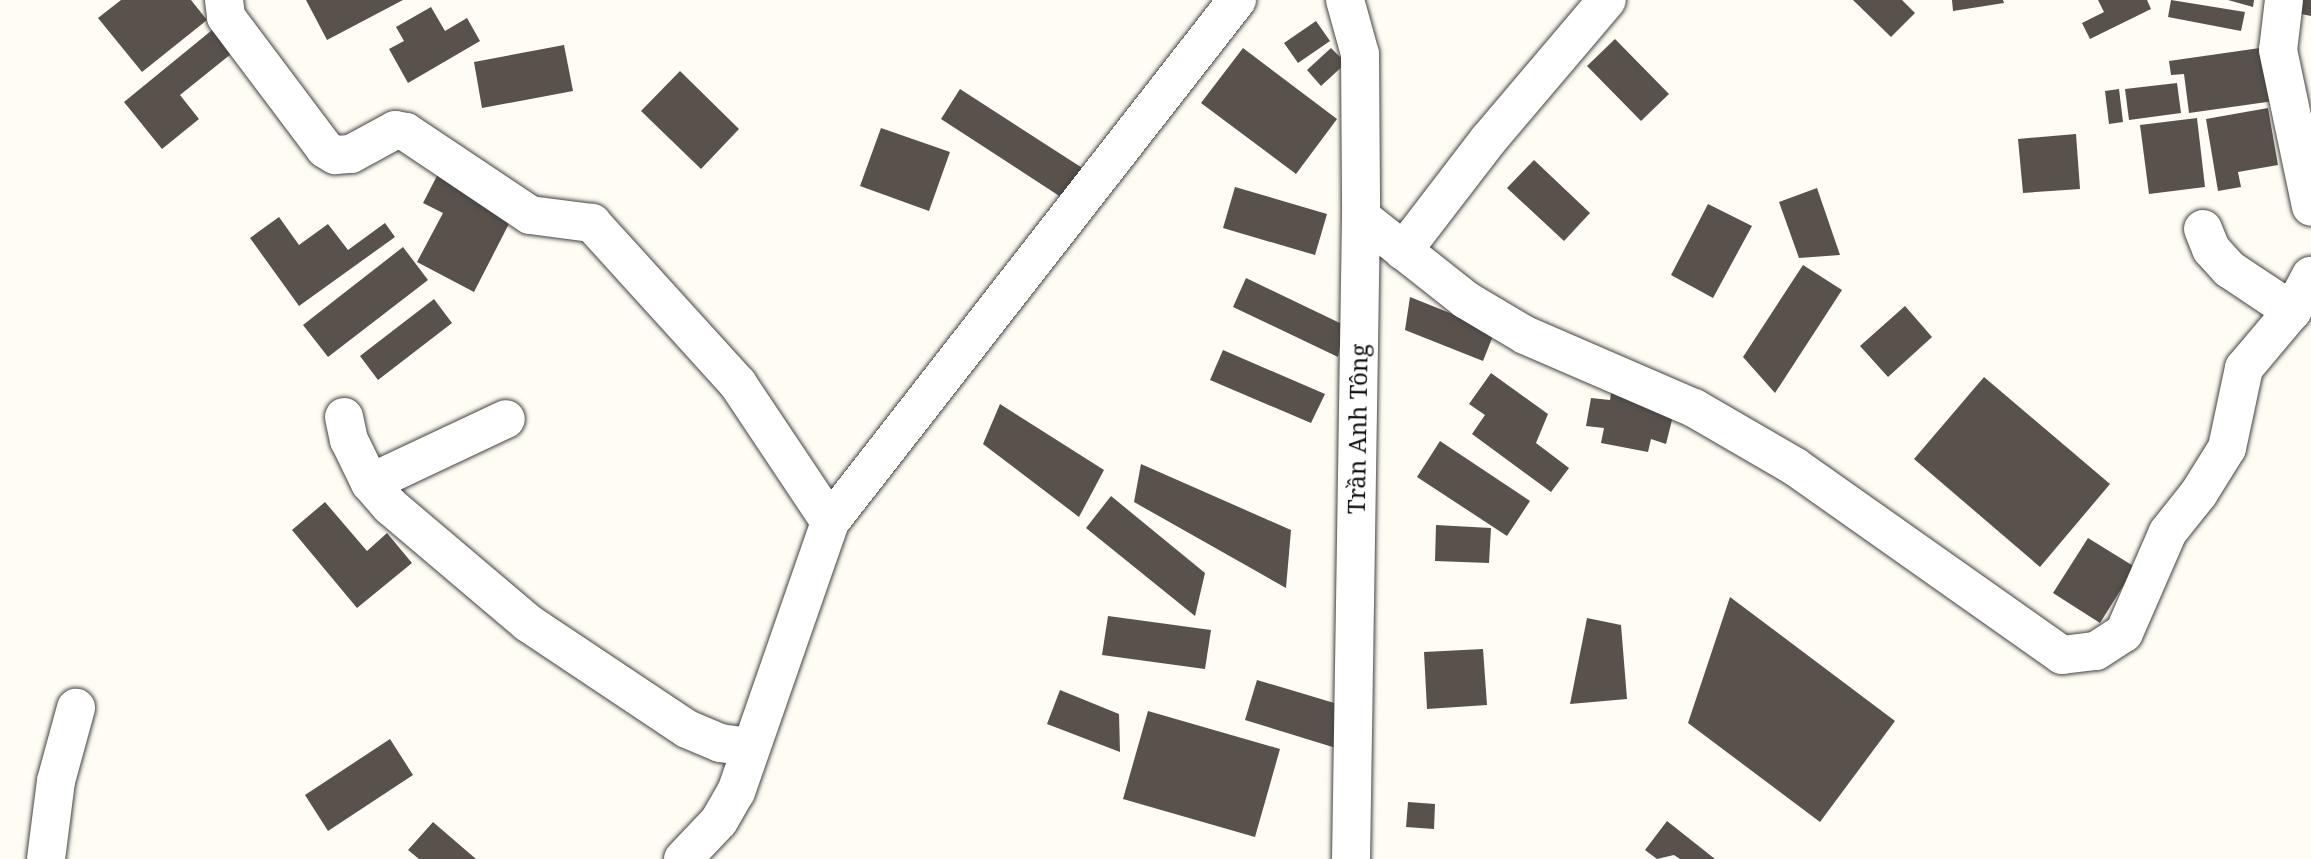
<!DOCTYPE html>
<html>
<head>
<meta charset="utf-8">
<style>
	body { margin:0 }
	#map { position:relative; width:2311px; height:859px; overflow:hidden; background:#fffcf3; font-family:"Noto Serif",serif }
	div>[style] { position:absolute }
	.building>* { inset:0; background:#58514c }
	.roads { filter:drop-shadow(0 0 2px #434343) drop-shadow(0 0 2px #434343) }
	.minor>* { height:38px; margin:-19px; padding:0 19px; transform-origin:19px; border-radius:19px; background:#fff }
	.tertiary>* { height:38px; margin:-19px; padding:0 19px; transform-origin:19px; border-radius:19px; background:#fff }
	span { translate:-50% -50%; white-space:nowrap; text-align:center; line-height:1.15; -webkit-text-stroke:7px #fff; paint-order:stroke }
	.street-label { font-size:24px; color:#101010 }
</style>
</head>
<body>
<div id="map">
	<div class="building">
		<i style="clip-path:polygon(121px 0,191px 0,207px 20px,142px 72px,98px 18px)"></i>
		<i style="clip-path:polygon(306px 0,403px 0,327px 40px)"></i>
		<i style="clip-path:polygon(1853px 0,1902px 0,1915px 13px,1891px 37px)"></i>
		<i style="clip-path:polygon(1952px 0,2003px 0,2004px 3px,1953px 11px)"></i>
		<i style="clip-path:polygon(2098px 0,2147px 0,2151px 9px,2090px 39px,2082px 23px,2104px 12px)"></i>
		<i style="clip-path:polygon(2171px 0,2245px 12px,2241px 31px,2168px 17px)"></i>
		<i style="clip-path:polygon(2228px 0,2254px 0,2253px 7px)"></i>
		<i style="clip-path:polygon(2295px 0,2311px 0,2311px 16px,2292px 12px)"></i>
		<i style="clip-path:polygon(431px 7px,445px 31px,467px 18px,480px 41px,408px 83px,389px 49px,404px 41px,396px 27px)"></i>
		<i style="clip-path:polygon(1316px 21px,1330px 41px,1298px 63px,1284px 43px)"></i>
		<i style="clip-path:polygon(217px 26px,236px 50px,180px 95px,199px 119px,162px 149px,124px 102px)"></i>
		<i style="clip-path:polygon(1615px 39px,1669px 94px,1641px 121px,1587px 66px)"></i>
		<i style="clip-path:polygon(564px 45px,573px 91px,482px 108px,474px 62px)"></i>
		<i style="clip-path:polygon(2267px 47px,2274px 101px,2189px 113px,2184px 74px,2171px 75px,2169px 61px)"></i>
		<i style="clip-path:polygon(1243px 48px,1337px 119px,1296px 174px,1201px 103px)"></i>
		<i style="clip-path:polygon(1331px 48px,1346px 63px,1321px 86px,1307px 70px)"></i>
		<i style="clip-path:polygon(680px 71px,739px 129px,701px 169px,641px 111px)"></i>
		<i style="clip-path:polygon(2177px 83px,2181px 113px,2129px 120px,2125px 89px)"></i>
		<i style="clip-path:polygon(960px 89px,1087px 171px,1067px 201px,941px 119px)"></i>
		<i style="clip-path:polygon(2119px 89px,2123px 122px,2109px 124px,2105px 91px)"></i>
		<i style="clip-path:polygon(2268px 108px,2278px 165px,2238px 172px,2241px 187px,2218px 191px,2206px 119px)"></i>
		<i style="clip-path:polygon(2197px 118px,2205px 187px,2149px 194px,2140px 125px)"></i>
		<i style="clip-path:polygon(881px 128px,950px 152px,929px 211px,860px 186px)"></i>
		<i style="clip-path:polygon(2076px 134px,2080px 189px,2023px 193px,2018px 139px)"></i>
		<i style="clip-path:polygon(1534px 160px,1590px 213px,1564px 241px,1507px 188px)"></i>
		<i style="clip-path:polygon(439px 172px,515px 212px,474px 292px,417px 262px,443px 213px,423px 203px)"></i>
		<i style="clip-path:polygon(1235px 187px,1327px 214px,1315px 255px,1223px 228px)"></i>
		<i style="clip-path:polygon(1817px 188px,1840px 255px,1799px 258px,1779px 202px)"></i>
		<i style="clip-path:polygon(1708px 204px,1752px 226px,1713px 298px,1671px 275px)"></i>
		<i style="clip-path:polygon(279px 217px,299px 245px,328px 224px,348px 250px,385px 223px,395px 237px,299px 306px,250px 238px)"></i>
		<i style="clip-path:polygon(403px 247px,428px 280px,328px 357px,303px 325px)"></i>
		<i style="clip-path:polygon(1803px 265px,1842px 290px,1775px 393px,1743px 357px)"></i>
		<i style="clip-path:polygon(1246px 278px,1344px 325px,1338px 357px,1233px 307px)"></i>
		<i style="clip-path:polygon(1410px 297px,1495px 331px,1483px 361px,1405px 330px)"></i>
		<i style="clip-path:polygon(434px 299px,452px 323px,378px 380px,360px 356px)"></i>
		<i style="clip-path:polygon(1905px 306px,1932px 337px,1888px 377px,1860px 346px)"></i>
		<i style="clip-path:polygon(1223px 350px,1325px 394px,1311px 423px,1210px 380px)"></i>
		<i style="clip-path:polygon(1491px 373px,1548px 414px,1536px 443px,1569px 468px,1551px 492px,1472px 434px,1485px 415px,1469px 404px)"></i>
		<i style="clip-path:polygon(1984px 377px,2110px 484px,2040px 567px,1914px 459px)"></i>
		<i style="clip-path:polygon(1612px 387px,1675px 408px,1666px 444px,1651px 439px,1648px 452px,1601px 443px,1604px 428px,1586px 426px,1591px 398px,1610px 400px)"></i>
		<i style="clip-path:polygon(1000px 404px,1104px 470px,1079px 517px,983px 444px)"></i>
		<i style="clip-path:polygon(1440px 441px,1530px 501px,1507px 536px,1417px 477px)"></i>
		<i style="clip-path:polygon(1141px 464px,1291px 530px,1286px 588px,1134px 502px)"></i>
		<i style="clip-path:polygon(1111px 496px,1205px 573px,1195px 616px,1086px 528px)"></i>
		<i style="clip-path:polygon(325px 502px,367px 551px,387px 533px,412px 563px,357px 608px,292px 530px)"></i>
		<i style="clip-path:polygon(1436px 525px,1491px 528px,1489px 563px,1435px 561px)"></i>
		<i style="clip-path:polygon(2088px 538px,2135px 567px,2100px 623px,2053px 593px)"></i>
		<i style="clip-path:polygon(1730px 597px,1895px 721px,1820px 822px,1688px 723px)"></i>
		<i style="clip-path:polygon(1108px 616px,1211px 630px,1205px 669px,1102px 655px)"></i>
		<i style="clip-path:polygon(1587px 618px,1621px 625px,1627px 699px,1570px 704px)"></i>
		<i style="clip-path:polygon(1483px 649px,1487px 705px,1427px 709px,1424px 652px)"></i>
		<i style="clip-path:polygon(1257px 680px,1351px 708px,1349px 752px,1245px 720px)"></i>
		<i style="clip-path:polygon(1060px 690px,1119px 714px,1120px 752px,1047px 724px)"></i>
		<i style="clip-path:polygon(1148px 711px,1280px 749px,1255px 837px,1123px 799px)"></i>
		<i style="clip-path:polygon(390px 739px,413px 775px,328px 831px,305px 795px)"></i>
		<i style="clip-path:polygon(1408px 802px,1435px 804px,1434px 829px,1406px 827px)"></i>
		<i style="clip-path:polygon(1667px 821px,1715px 859px,1680px 859px,1674px 855px,1657px 859px,1645px 850px)"></i>
		<i style="clip-path:polygon(433px 822px,476px 859px,419px 859px,408px 850px)"></i>
	</div>
	<div class="roads">
		<div class="minor">
			<i style="left:224px;top:0;width:17px;rotate:83deg"></i>
			<i style="left:226px;top:17px;width:165px;rotate:53.1deg"></i>
			<i style="left:325px;top:149px;width:12px;rotate:31deg"></i>
			<i style="left:335px;top:155px;width:16px;rotate:-4deg"></i>
			<i style="left:351px;top:154px;width:50px;rotate:-28.6deg"></i>
			<i style="left:395px;top:130px;width:11px;rotate:10deg"></i>
			<i style="left:406px;top:132px;width:149px;rotate:33.8deg"></i>
			<i style="left:530px;top:215px;width:63px;rotate:7.4deg"></i>
			<i style="left:592px;top:223px;width:217px;rotate:47.8deg"></i>
			<i style="left:738px;top:384px;width:166px;rotate:56.3deg"></i>
			<i style="left:2284px;top:0;width:50px;rotate:96.8deg"></i>
			<i style="left:2278px;top:50px;width:160px;rotate:78.1deg"></i>
			<i style="left:1361px;top:217px;width:134px;rotate:38.3deg"></i>
			<i style="left:1466px;top:300px;width:69px;rotate:30.7deg"></i>
			<i style="left:1525px;top:335px;width:184px;rotate:23.4deg"></i>
			<i style="left:1694px;top:408px;width:116px;rotate:30.1deg"></i>
			<i style="left:1794px;top:466px;width:328px;rotate:35.2deg"></i>
			<i style="left:2062px;top:655px;width:34px;rotate:-7deg"></i>
			<i style="left:2096px;top:651px;width:33px;rotate:-33deg"></i>
			<i style="left:2124px;top:633px;width:110px;rotate:-66.5deg"></i>
			<i style="left:2168px;top:532px;width:50px;rotate:-51.5deg"></i>
			<i style="left:2199px;top:493px;width:53px;rotate:-58.1deg"></i>
			<i style="left:2227px;top:448px;width:82px;rotate:-78deg"></i>
			<i style="left:2244px;top:368px;width:75px;rotate:-49.9deg"></i>
			<i style="left:2292px;top:311px;width:40px;rotate:-62deg"></i>
			<i style="left:2203px;top:229px;width:22px;rotate:68deg"></i>
			<i style="left:2211px;top:249px;width:27px;rotate:48deg"></i>
			<i style="left:2229px;top:269px;width:76px;rotate:33.7deg"></i>
			<i style="left:1403px;top:251px;width:141px;rotate:-52.5deg"></i>
			<i style="left:1489px;top:139px;width:182px;rotate:-49.7deg"></i>
			<i style="left:344px;top:417px;width:24px;rotate:78deg"></i>
			<i style="left:349px;top:440px;width:48px;rotate:64deg"></i>
			<i style="left:370px;top:483px;width:30px;rotate:49deg"></i>
			<i style="left:390px;top:506px;width:181px;rotate:40.3deg"></i>
			<i style="left:528px;top:623px;width:191px;rotate:33.7deg"></i>
			<i style="left:687px;top:729px;width:36px;rotate:23deg"></i>
			<i style="left:720px;top:743px;width:30px;rotate:8deg"></i>
			<i style="left:370px;top:483px;width:150px;rotate:-25.2deg"></i>
			<i style="left:46px;top:859px;width:79px;rotate:-82.7deg"></i>
			<i style="left:56px;top:781px;width:76px;rotate:-74.7deg"></i>
			<i style="left:683px;top:859px;width:52px;rotate:-46.5deg"></i>
			<i style="left:719px;top:821px;width:34px;rotate:-60deg"></i>
			<i style="left:736px;top:792px;width:286px;rotate:-70.8deg"></i>
			<i style="left:830px;top:522px;width:662px;rotate:-52.06deg"></i>
		</div>
		<div class="tertiary">
			<i style="left:1345px;top:0;width:56px;rotate:74.5deg"></i>
			<i style="left:1360px;top:54px;width:163px;rotate:89.6deg"></i>
			<i style="left:1361px;top:217px;width:642px;rotate:90.89deg"></i>
		</div>
	</div>
	<div class="street-label">
		<span style="left:1357px;top:429px;rotate:-89deg">Trần Anh Tông</span>
	</div>
</div>
</body>
</html>
